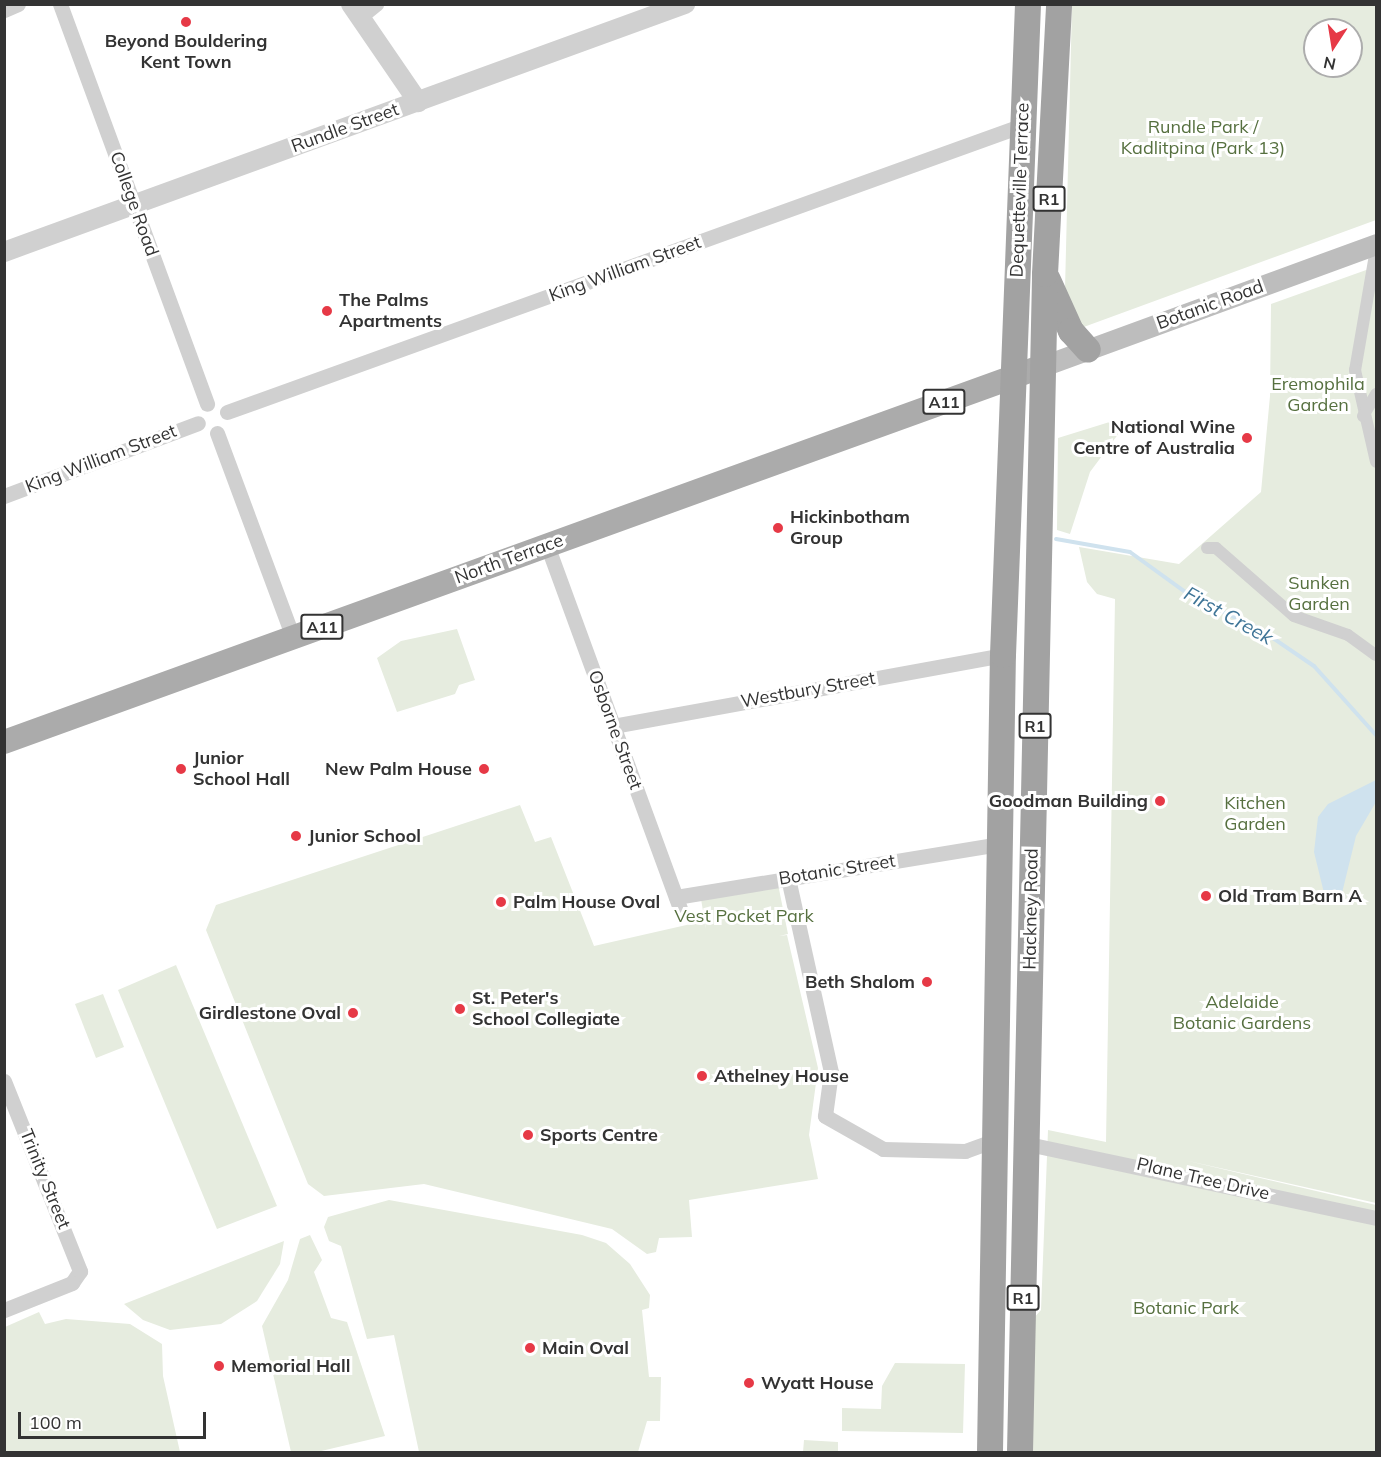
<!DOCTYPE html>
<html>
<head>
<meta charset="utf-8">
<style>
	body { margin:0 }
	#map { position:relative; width:1381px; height:1457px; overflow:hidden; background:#fff; font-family:Mulish,sans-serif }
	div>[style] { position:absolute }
	.green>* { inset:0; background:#e6ecdf }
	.water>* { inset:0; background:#cfe2ee }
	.stream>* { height:4px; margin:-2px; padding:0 2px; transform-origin:2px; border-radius:2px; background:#cfe2ee }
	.pedestrian>* { height:12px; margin:-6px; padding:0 6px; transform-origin:6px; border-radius:6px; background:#d0d0d0 }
	.minor>* { height:15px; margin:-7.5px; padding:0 7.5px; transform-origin:7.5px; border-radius:7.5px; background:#d0d0d0 }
	.tertiary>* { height:20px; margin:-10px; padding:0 10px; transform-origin:10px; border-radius:10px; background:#d0d0d0 }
	.secondary>* { height:21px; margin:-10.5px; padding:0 10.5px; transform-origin:10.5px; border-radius:10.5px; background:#bdbdbd }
	.primary>* { height:24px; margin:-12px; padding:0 12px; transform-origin:12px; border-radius:12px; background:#ababab }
	.trunk>* { height:26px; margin:-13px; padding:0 13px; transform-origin:13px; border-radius:13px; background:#a2a2a2 }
	.dots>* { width:16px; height:16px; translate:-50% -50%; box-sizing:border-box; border:3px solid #fff; border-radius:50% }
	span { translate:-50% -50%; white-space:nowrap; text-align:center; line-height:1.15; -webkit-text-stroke:6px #fff; paint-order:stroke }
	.shield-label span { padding:2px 4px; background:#fff; border:2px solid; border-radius:4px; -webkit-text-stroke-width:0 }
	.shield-label { font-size:16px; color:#333; font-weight:700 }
	.poi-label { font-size:18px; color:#333; font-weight:700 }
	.left { translate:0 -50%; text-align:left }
	.right { translate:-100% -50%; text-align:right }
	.street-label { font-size:18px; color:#333 }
	.park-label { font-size:18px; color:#56703f }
	.water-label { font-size:20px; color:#3f7597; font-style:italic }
	.frame { position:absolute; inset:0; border:6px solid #333; pointer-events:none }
	.north { position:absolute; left:1303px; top:18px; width:60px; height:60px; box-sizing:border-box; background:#fff; border:2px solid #adadad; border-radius:50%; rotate:192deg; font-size:16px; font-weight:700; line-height:24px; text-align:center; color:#333 }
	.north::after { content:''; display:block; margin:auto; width:21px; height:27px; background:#e63946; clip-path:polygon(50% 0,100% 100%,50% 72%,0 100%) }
	.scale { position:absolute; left:18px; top:1412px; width:188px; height:27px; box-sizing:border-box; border:3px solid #333; border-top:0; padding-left:8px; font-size:18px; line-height:21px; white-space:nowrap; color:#333; -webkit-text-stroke:4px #fff; paint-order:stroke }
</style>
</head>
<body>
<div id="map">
	<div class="green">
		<i style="clip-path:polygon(evenodd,1072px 5px,1376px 5px,1376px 220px,1081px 328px,1065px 289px,1072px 5px,1315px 30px,1351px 30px,1351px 66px,1315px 66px,1315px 30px)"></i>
		<i style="clip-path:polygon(1369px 269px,1376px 271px,1376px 1203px,1184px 1160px,1376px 1205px,1376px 1452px,1027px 1452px,1028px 1407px,1034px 1394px,1032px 1320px,1041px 1310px,1048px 1130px,1106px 1142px,1115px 599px,1097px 594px,1087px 582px,1079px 547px,1179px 564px,1261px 492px,1270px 396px,1271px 304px)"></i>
		<i style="clip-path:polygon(1116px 420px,1119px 433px,1090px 472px,1070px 534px,1057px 530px,1058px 438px)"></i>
		<i style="clip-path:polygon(457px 629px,475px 680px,459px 685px,455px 694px,397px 712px,377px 658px,401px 641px)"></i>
		<i style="clip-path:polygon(520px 805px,535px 842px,551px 837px,594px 946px,704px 921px,706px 929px,701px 899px,778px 884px,788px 934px,779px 936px,787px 935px,818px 1068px,809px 1135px,818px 1179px,689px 1200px,692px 1237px,659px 1238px,656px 1252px,647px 1254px,612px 1229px,424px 1184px,324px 1196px,308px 1184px,206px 930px,216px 905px)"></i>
		<i style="clip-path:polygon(176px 965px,277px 1206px,217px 1229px,118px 990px)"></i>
		<i style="clip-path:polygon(103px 994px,124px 1047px,96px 1058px,75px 1004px)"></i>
		<i style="clip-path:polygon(389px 1200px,582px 1235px,606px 1243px,630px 1264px,650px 1295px,649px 1308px,642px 1310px,649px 1377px,661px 1377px,660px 1421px,647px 1421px,638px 1452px,419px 1452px,394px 1335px,367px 1339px,341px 1246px,329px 1241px,324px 1227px,328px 1217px)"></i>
		<i style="clip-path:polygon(310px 1235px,322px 1260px,314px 1272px,331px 1318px,347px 1322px,385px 1436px,317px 1452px,291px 1452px,262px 1326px,288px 1280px,300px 1239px)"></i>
		<i style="clip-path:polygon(284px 1241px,280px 1264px,257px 1301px,221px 1324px,170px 1330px,143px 1320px,124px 1304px)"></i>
		<i style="clip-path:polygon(39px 1312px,45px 1324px,66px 1319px,130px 1324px,162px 1344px,163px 1376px,180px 1452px,5px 1452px,5px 1327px)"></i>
		<i style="clip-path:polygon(895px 1363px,965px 1364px,963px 1433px,842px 1431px,842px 1408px,881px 1409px,882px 1386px)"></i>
		<i style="clip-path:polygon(804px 1440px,838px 1442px,838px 1452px,803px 1452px)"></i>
	</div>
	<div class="water">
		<i style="clip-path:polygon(1376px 780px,1376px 802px,1356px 836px,1342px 893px,1324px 893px,1314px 852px,1318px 817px,1328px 804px)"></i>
	</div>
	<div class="stream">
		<i style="left:1056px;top:539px;width:75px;rotate:10deg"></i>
		<i style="left:1130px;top:552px;width:80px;rotate:35.9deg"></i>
		<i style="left:1195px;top:599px;width:69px;rotate:24.7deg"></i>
		<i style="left:1258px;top:628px;width:68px;rotate:34.2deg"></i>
		<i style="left:1314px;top:666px;width:93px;rotate:48.1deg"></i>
	</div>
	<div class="pedestrian">
		<i style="left:1376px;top:249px;width:123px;rotate:99.8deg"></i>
		<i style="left:1355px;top:370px;width:94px;rotate:77.1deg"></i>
		<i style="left:1363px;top:416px;width:26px;rotate:-59deg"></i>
		<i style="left:1207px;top:548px;width:9px"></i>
		<i style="left:1216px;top:548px;width:103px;rotate:41.1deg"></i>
		<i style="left:1294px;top:616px;width:57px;rotate:19.4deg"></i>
		<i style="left:1348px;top:635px;width:34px;rotate:36deg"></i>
	</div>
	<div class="minor">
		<i style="left:60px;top:4px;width:426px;rotate:69.8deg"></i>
		<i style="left:4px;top:10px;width:15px;rotate:-23deg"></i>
		<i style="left:360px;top:17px;width:21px;rotate:-39deg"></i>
		<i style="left:227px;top:412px;width:846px;rotate:-19.83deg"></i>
		<i style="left:217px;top:433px;width:218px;rotate:69.6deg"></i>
		<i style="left:4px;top:496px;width:207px;rotate:-20.6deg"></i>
		<i style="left:547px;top:545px;width:393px;rotate:69.9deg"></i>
		<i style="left:613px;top:726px;width:396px;rotate:-10.3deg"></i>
		<i style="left:788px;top:878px;width:199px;rotate:77.5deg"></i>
		<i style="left:831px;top:1072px;width:44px;rotate:97.8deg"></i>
		<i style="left:825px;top:1116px;width:67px;rotate:29.6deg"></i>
		<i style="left:883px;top:1149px;width:82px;rotate:1.4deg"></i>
		<i style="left:965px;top:1151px;width:33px;rotate:-20deg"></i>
		<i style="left:676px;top:897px;width:327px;rotate:-9.3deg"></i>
		<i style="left:4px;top:1081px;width:205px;rotate:68.2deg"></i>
		<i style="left:80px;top:1271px;width:14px;rotate:124deg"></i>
		<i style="left:72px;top:1283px;width:73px;rotate:158.3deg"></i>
		<i style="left:1028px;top:1144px;width:356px;rotate:12deg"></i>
	</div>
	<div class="tertiary">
		<i style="left:351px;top:4px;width:119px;rotate:55.6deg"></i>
		<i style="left:4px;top:252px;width:725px;rotate:-20.01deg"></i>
	</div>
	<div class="secondary">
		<i style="left:1043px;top:366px;width:355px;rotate:-20.1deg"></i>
	</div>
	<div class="primary">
		<i style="left:4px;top:742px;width:1105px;rotate:-19.89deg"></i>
	</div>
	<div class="trunk">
		<i style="left:1048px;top:280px;width:56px;rotate:65.7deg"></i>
		<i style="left:1071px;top:331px;width:25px;rotate:48deg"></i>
		<i style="left:990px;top:1452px;width:797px;rotate:-89.07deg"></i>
		<i style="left:1003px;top:655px;width:651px;rotate:-87.8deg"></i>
		<i style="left:1020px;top:1452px;width:1178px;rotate:-88.78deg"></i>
		<i style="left:1045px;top:274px;width:270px;rotate:-87deg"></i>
	</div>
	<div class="dots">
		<i style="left:186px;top:22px;background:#e63946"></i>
		<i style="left:327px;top:311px;background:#e63946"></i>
		<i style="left:1247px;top:438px;background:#e63946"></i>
		<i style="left:778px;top:528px;background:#e63946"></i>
		<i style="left:181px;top:769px;background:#e63946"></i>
		<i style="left:484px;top:769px;background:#e63946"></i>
		<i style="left:1160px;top:801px;background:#e63946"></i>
		<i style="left:296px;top:836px;background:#e63946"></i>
		<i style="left:1206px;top:896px;background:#e63946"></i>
		<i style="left:501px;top:902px;background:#e63946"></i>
		<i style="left:927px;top:982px;background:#e63946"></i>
		<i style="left:460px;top:1009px;background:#e63946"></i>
		<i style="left:353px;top:1013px;background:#e63946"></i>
		<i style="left:702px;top:1076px;background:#e63946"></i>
		<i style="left:528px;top:1135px;background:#e63946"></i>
		<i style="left:530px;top:1348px;background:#e63946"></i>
		<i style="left:219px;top:1366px;background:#e63946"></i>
		<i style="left:749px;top:1383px;background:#e63946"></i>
	</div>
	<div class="shield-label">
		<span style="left:1049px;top:199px">R1</span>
		<span style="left:944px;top:402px">A11</span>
		<span style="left:322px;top:627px">A11</span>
		<span style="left:1035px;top:726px">R1</span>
		<span style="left:1023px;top:1298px">R1</span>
	</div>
	<div class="poi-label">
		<span style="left:186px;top:52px">Beyond Bouldering<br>Kent Town</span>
		<span class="left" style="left:339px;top:311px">The Palms<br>Apartments</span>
		<span class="right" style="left:1235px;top:438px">National Wine<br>Centre of Australia</span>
		<span class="left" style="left:790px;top:528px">Hickinbotham<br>Group</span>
		<span class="left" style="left:193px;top:769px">Junior<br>School Hall</span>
		<span class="right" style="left:472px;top:769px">New Palm House</span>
		<span class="right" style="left:1148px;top:801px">Goodman Building</span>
		<span class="left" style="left:308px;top:836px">Junior School</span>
		<span class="left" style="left:1218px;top:896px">Old Tram Barn A</span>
		<span class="left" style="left:513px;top:902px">Palm House Oval</span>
		<span class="right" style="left:915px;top:982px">Beth Shalom</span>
		<span class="left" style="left:472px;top:1009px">St. Peter's<br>School Collegiate</span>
		<span class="right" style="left:341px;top:1013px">Girdlestone Oval</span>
		<span class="left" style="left:714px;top:1076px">Athelney House</span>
		<span class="left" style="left:540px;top:1135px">Sports Centre</span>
		<span class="left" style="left:542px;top:1348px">Main Oval</span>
		<span class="left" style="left:231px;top:1366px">Memorial Hall</span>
		<span class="left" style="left:761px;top:1383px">Wyatt House</span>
	</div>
	<div class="street-label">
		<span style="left:345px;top:128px;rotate:-20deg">Rundle Street</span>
		<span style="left:1020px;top:190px;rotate:-88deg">Dequetteville Terrace</span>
		<span style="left:134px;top:204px;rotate:70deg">College Road</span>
		<span style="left:625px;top:269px;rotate:-20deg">King William Street</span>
		<span style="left:1210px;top:305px;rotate:-20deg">Botanic Road</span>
		<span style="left:101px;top:459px;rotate:-21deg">King William Street</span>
		<span style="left:509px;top:559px;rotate:-20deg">North Terrace</span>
		<span style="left:808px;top:690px;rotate:-10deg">Westbury Street</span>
		<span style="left:615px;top:730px;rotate:70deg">Osborne Street</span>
		<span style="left:837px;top:870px;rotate:-9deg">Botanic Street</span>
		<span style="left:1031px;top:909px;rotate:-89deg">Hackney Road</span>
		<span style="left:45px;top:1179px;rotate:68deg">Trinity Street</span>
		<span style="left:1203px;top:1179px;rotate:13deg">Plane Tree Drive</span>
	</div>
	<div class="park-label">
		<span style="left:1203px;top:138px">Rundle Park /<br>Kadlitpina (Park 13)</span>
		<span style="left:1318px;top:395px">Eremophila<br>Garden</span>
		<span style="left:1319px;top:594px">Sunken<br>Garden</span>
		<span style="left:1255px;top:814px">Kitchen<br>Garden</span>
		<span style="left:744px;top:916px">Vest Pocket Park</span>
		<span style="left:1242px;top:1013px">Adelaide<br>Botanic Gardens</span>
		<span style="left:1186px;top:1308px">Botanic Park</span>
	</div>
	<div class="water-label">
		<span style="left:1229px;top:615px;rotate:29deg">First Creek</span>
	</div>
	<div class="frame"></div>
	<div class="north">N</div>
	<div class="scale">100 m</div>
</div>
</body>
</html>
